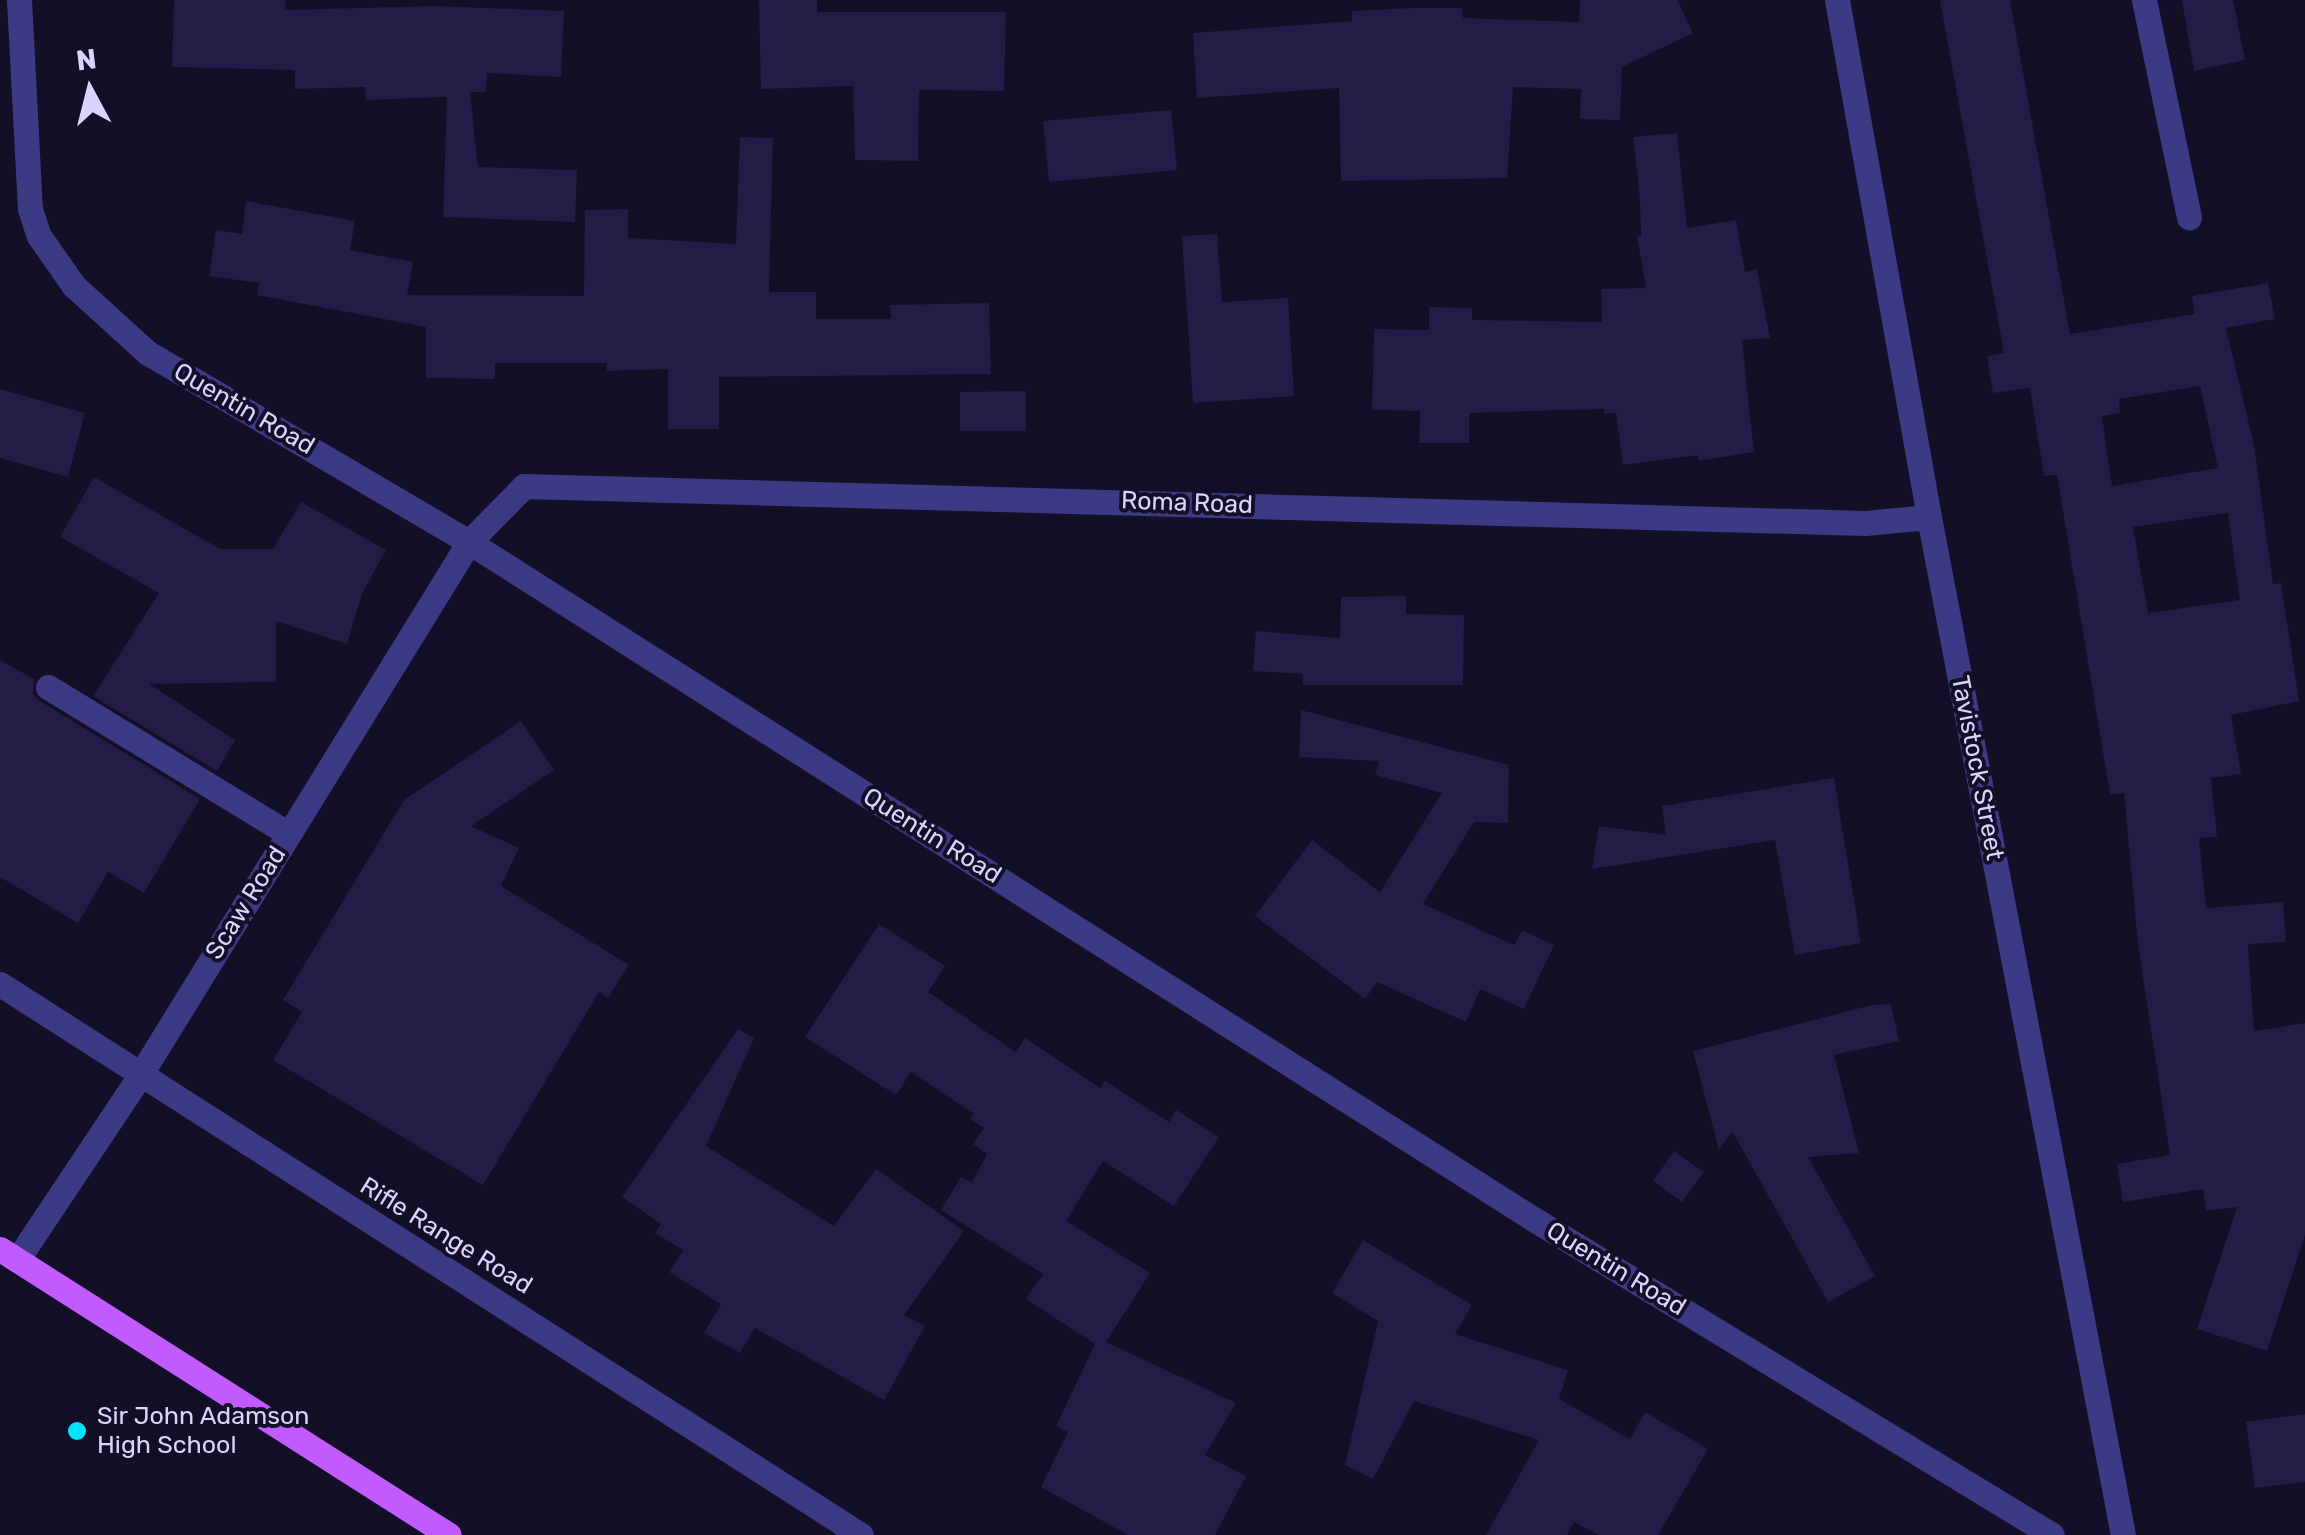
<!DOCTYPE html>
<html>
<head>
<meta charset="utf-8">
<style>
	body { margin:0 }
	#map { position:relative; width:2305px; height:1535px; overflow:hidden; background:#130f26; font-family:Rubik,sans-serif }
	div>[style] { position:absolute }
	.building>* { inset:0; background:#241b47 }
	.minor>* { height:25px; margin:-12.5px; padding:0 12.5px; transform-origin:12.5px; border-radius:12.5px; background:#3d3a85 }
	.major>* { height:25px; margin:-12.5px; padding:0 12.5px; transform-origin:12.5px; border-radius:12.5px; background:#c25bff }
	.dots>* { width:28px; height:28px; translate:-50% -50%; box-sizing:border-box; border:5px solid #130f26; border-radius:50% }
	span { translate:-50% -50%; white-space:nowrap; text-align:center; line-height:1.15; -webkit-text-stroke:8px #130f26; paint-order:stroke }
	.street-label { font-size:25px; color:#d9d4ff }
	.poi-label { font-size:25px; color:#d9d4ff }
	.left { translate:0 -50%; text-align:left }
	.north { position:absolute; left:40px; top:40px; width:100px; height:100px; -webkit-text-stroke:8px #130f26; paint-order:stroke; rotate:353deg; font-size:28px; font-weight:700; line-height:40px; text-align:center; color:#d9d4ff }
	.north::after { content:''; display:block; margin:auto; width:35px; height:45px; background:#d9d4ff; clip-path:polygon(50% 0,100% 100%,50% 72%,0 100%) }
</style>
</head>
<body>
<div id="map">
	<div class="building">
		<i style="clip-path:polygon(174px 0,286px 0,285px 10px,436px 6px,564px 11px,561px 77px,487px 73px,486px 92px,470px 92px,478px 167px,577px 170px,575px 222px,443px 217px,447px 97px,366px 100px,365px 87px,295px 89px,295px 70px,172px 67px)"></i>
		<i style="clip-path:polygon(759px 0,817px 0,817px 12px,1006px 12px,1004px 91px,919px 90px,918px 161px,855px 160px,853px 86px,761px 89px)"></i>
		<i style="clip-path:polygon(1580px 0,1677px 0,1693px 33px,1622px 67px,1620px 120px,1580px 119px,1581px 89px,1513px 87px,1507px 178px,1341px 181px,1339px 88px,1197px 98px,1193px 33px,1352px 21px,1352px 11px,1413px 8px,1462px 8px,1463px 18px,1579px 22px)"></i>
		<i style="clip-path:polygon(evenodd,1940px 0,2010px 0,2070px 334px,2195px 314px,2192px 296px,2268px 283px,2275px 319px,2226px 328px,2254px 445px,2273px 584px,2281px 583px,2299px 701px,2231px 715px,2241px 774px,2211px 778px,2217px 837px,2199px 838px,2206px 908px,2283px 902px,2286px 942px,2248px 944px,2254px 1031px,2305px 1023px,2305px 1235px,2267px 1351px,2197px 1329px,2237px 1207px,2206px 1211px,2203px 1189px,2123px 1202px,2117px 1164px,2170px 1155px,2138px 944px,2124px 793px,2110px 795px,2057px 475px,2044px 476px,2030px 388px,1993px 393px,1987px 356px,2004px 353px,1940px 0,2200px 386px,2218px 468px,2112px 486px,2102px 416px,2120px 413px,2119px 399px,2200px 386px,1940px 0,2228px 513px,2240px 600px,2148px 613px,2133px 527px,2228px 513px)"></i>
		<i style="clip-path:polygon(2182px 0,2233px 0,2245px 60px,2194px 71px)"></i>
		<i style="clip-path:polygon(1171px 110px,1177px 170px,1049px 182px,1043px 121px)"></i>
		<i style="clip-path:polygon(1677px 133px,1687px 228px,1736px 220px,1745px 272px,1757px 269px,1770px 338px,1742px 340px,1754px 452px,1698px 461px,1698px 455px,1623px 465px,1616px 413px,1604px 414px,1604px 409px,1469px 413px,1469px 443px,1419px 443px,1420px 411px,1372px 410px,1374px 329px,1429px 330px,1429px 307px,1472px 308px,1472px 320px,1602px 322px,1601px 289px,1646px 288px,1637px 236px,1641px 236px,1640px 199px,1633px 137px)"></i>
		<i style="clip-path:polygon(740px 137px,773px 138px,769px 292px,816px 292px,816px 319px,891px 319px,890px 305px,989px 303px,991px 374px,719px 377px,719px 429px,668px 429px,668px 369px,607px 371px,607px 363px,495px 363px,495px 379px,426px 378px,426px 327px,257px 295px,259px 283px,209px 276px,216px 230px,242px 234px,246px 201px,355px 221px,350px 250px,413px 262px,407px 295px,584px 296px,585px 210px,628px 209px,628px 238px,736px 244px)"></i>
		<i style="clip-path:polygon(1217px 234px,1222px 302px,1288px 298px,1294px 396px,1193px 403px,1182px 236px)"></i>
		<i style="clip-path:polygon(0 389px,85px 413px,68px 477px,0 458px)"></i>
		<i style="clip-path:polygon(1026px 391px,1026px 431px,960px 431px,960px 392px)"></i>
		<i style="clip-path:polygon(94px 477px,220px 549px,273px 549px,301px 502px,386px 550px,362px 594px,347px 644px,276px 621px,276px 682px,149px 684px,235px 740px,217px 771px,93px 696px,159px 593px,60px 537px)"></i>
		<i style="clip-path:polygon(1406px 596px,1406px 614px,1464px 615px,1463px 685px,1303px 685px,1303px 674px,1253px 671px,1256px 631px,1340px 638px,1341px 597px)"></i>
		<i style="clip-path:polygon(0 660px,34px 679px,33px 694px,40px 701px,200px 799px,144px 893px,108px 872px,78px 923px,0 877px)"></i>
		<i style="clip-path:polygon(1301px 710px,1509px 765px,1508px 823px,1474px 822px,1423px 904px,1514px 945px,1522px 930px,1554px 945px,1524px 1009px,1480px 989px,1466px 1022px,1377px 982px,1365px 999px,1255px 916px,1312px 840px,1380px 892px,1442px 793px,1375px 775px,1379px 761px,1299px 757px)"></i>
		<i style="clip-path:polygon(521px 721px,554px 770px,471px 826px,519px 848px,501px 886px,629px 965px,608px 998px,599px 992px,483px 1185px,273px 1060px,302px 1012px,283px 1000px,404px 800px)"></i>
		<i style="clip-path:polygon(1834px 778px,1861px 943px,1795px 955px,1775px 840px,1592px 869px,1599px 826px,1666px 835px,1662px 806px)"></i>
		<i style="clip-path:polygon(879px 924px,945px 966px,928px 992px,1016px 1052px,1025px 1038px,1100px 1088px,1105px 1081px,1169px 1122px,1176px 1110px,1219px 1137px,1174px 1206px,1103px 1161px,1066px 1221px,1150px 1273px,1106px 1342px,1236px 1403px,1205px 1455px,1246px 1476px,1215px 1535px,1128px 1535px,1041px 1487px,1068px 1432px,1056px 1426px,1095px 1344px,1026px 1299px,1043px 1274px,941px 1210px,961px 1177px,972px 1182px,987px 1154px,973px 1144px,984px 1128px,970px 1119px,974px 1114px,911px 1072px,896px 1095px,805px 1037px)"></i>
		<i style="clip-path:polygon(1891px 1004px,1899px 1041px,1834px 1055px,1859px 1153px,1808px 1157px,1875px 1276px,1828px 1302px,1732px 1131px,1719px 1150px,1693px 1051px,1872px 1005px)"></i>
		<i style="clip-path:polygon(738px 1029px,754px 1038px,706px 1146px,834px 1226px,876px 1169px,964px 1231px,904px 1315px,925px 1326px,884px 1400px,755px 1328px,740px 1353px,704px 1333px,721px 1304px,669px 1272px,683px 1250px,655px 1233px,661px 1224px,622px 1197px)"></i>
		<i style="clip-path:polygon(1674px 1151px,1704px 1172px,1682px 1202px,1653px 1181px)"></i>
		<i style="clip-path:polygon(1363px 1240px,1472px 1305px,1455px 1334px,1568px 1370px,1559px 1399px,1630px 1439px,1645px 1412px,1708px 1449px,1658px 1535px,1599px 1535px,1574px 1522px,1567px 1535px,1486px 1535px,1539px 1440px,1414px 1401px,1373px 1479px,1345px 1465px,1378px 1321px,1332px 1293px)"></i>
		<i style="clip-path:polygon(2305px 1414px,2305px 1482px,2255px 1488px,2246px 1422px)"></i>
	</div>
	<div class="minor">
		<i style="left:19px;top:0;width:209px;rotate:87deg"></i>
		<i style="left:30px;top:209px;width:28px;rotate:72deg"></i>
		<i style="left:39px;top:236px;width:61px;rotate:55deg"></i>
		<i style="left:74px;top:286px;width:100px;rotate:42.2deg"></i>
		<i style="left:148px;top:353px;width:373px;rotate:30.5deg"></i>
		<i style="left:469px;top:542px;width:1263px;rotate:32.46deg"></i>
		<i style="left:1535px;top:1220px;width:605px;rotate:31.35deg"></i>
		<i style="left:1837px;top:0;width:525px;rotate:79.91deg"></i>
		<i style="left:1929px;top:517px;width:1036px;rotate:79.21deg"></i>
		<i style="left:2144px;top:0;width:222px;rotate:78.3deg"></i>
		<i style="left:48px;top:687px;width:282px;rotate:31.4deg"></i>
		<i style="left:0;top:984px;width:1022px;rotate:32.62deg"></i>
		<i style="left:17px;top:1260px;width:220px;rotate:-56.3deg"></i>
		<i style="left:139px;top:1077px;width:629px;rotate:-58.33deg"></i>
		<i style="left:469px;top:542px;width:78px;rotate:-45.5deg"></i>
		<i style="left:524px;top:486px;width:1342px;rotate:1.58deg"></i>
		<i style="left:1865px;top:523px;width:64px;rotate:-5.4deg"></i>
	</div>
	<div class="major">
		<i style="left:0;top:1249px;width:532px;rotate:32.5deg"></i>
	</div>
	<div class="dots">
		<i style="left:77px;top:1431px;background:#00e5ff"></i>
	</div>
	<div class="street-label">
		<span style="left:244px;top:409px;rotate:30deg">Quentin Road</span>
		<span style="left:1187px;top:503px;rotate:2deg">Roma Road</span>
		<span style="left:1977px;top:768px;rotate:79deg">Tavistock Street</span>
		<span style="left:932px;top:836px;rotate:32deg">Quentin Road</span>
		<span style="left:246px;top:903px;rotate:-58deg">Scaw Road</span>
		<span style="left:446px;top:1236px;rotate:32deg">Rifle Range Road</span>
		<span style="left:1616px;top:1269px;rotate:31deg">Quentin Road</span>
	</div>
	<div class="poi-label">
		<span class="left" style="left:97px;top:1431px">Sir John Adamson<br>High School</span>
	</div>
	<div class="north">N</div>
</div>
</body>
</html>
